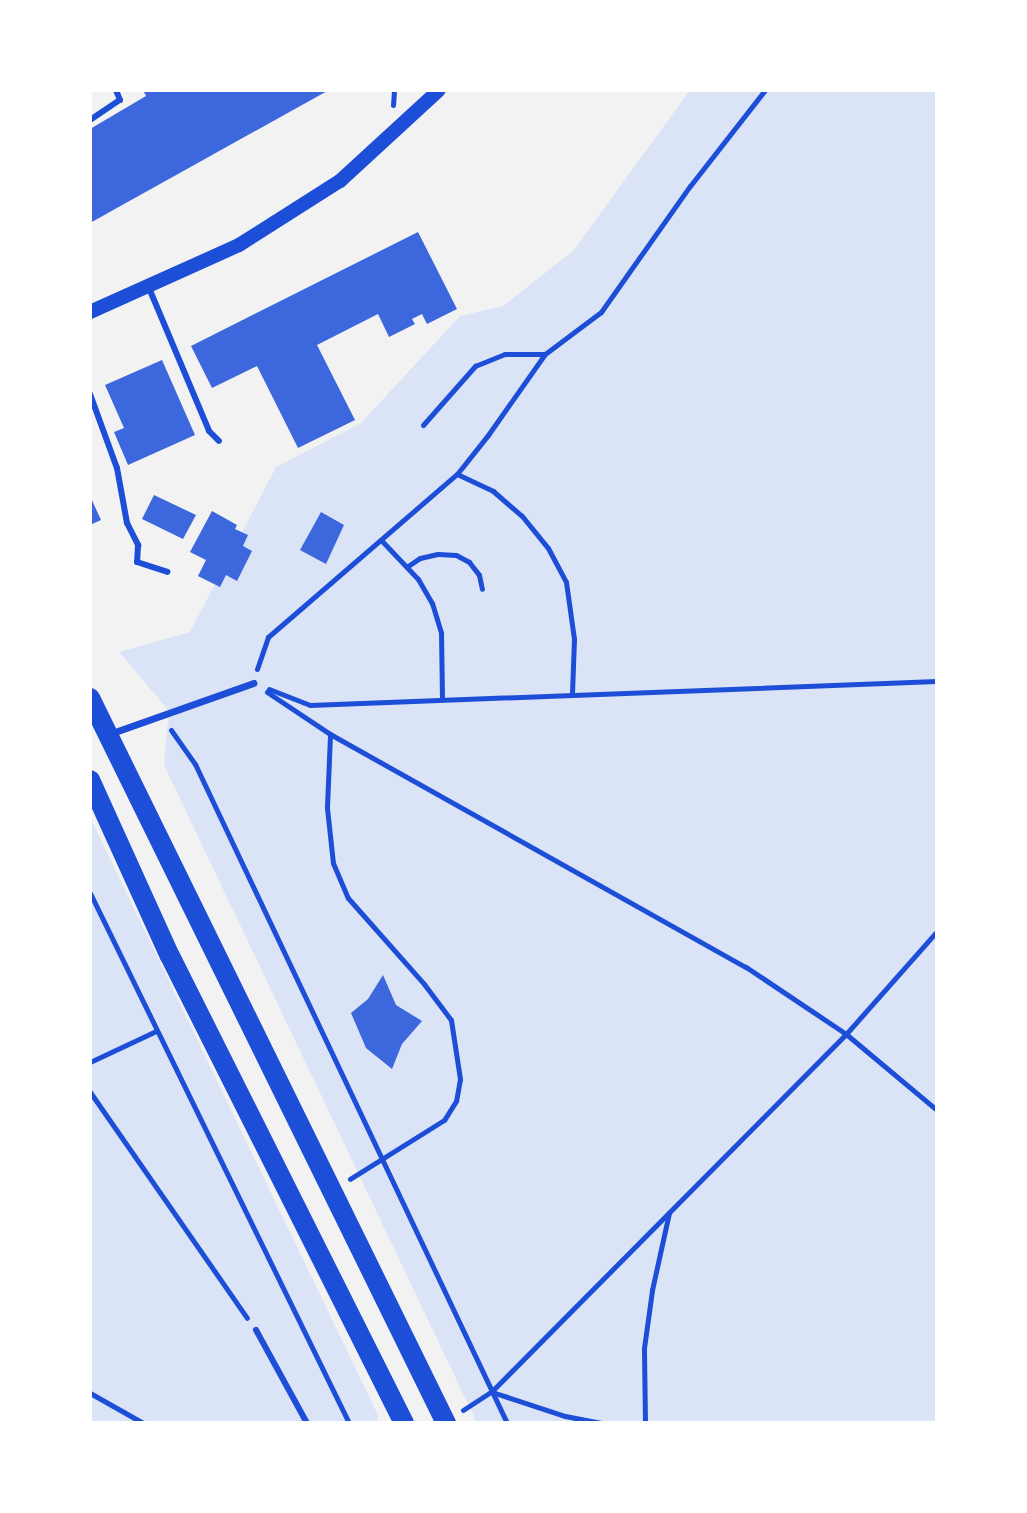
<!DOCTYPE html>
<html>
<head>
<meta charset="utf-8">
<style>
	body { margin:0 }
	#map { position:relative; width:1027px; height:1513px; overflow:hidden; background:#f2f2f2; font-family:"PT Sans",sans-serif }
	div>[style] { position:absolute }
	.green>* { inset:0; background:#dbe4f7 }
	.building>* { inset:0; background:#3d67dc }
	.path>* { height:5px; margin:-2.5px; padding:0 2.5px; transform-origin:2.5px; border-radius:2.5px; background:#1d4ed8 }
	.service>* { height:6px; margin:-3px; padding:0 3px; transform-origin:3px; border-radius:3px; background:#1d4ed8 }
	.pedestrian>* { height:7px; margin:-3.5px; padding:0 3.5px; transform-origin:3.5px; border-radius:3.5px; background:#1d4ed8 }
	.tertiary>* { height:14px; margin:-7px; padding:0 7px; transform-origin:7px; border-radius:7px; background:#1d4ed8 }
	.trunk>* { height:20px; margin:-10px; padding:0 10px; transform-origin:10px; border-radius:10px; background:#1d4ed8 }
	span { translate:-50% -50%; white-space:nowrap; text-align:center; line-height:1.15; -webkit-text-stroke:8px #fff; paint-order:stroke }
	.frame { position:absolute; inset:0; border:92px solid #fff; pointer-events:none }
</style>
</head>
<body>
<div id="map">
	<div class="green">
		<i style="clip-path:polygon(690px 90px,937px 90px,937px 1423px,477px 1423px,164px 765px,169px 711px,119px 652px,190px 632px,276px 467px,361px 423px,460px 316px,503px 306px,573px 251px)"></i>
		<i style="clip-path:polygon(90px 817px,378px 1415px,377px 1423px,90px 1423px)"></i>
	</div>
	<div class="building">
		<i style="clip-path:polygon(143px 90px,329px 90px,90px 223px,90px 129px,146px 96px)"></i>
		<i style="clip-path:polygon(418px 232px,457px 309px,427px 324px,422px 314px,412px 319px,415px 324px,389px 337px,378px 314px,317px 345px,355px 420px,298px 448px,257px 366px,212px 388px,191px 346px)"></i>
		<i style="clip-path:polygon(162px 360px,195px 435px,128px 465px,114px 432px,124px 428px,105px 385px)"></i>
		<i style="clip-path:polygon(154px 495px,196px 515px,183px 539px,142px 519px)"></i>
		<i style="clip-path:polygon(90px 496px,101px 520px,90px 525px)"></i>
		<i style="clip-path:polygon(212px 511px,237px 525px,235px 529px,248px 535px,243px 546px,252px 551px,237px 581px,226px 575px,220px 587px,198px 576px,206px 560px,190px 552px)"></i>
		<i style="clip-path:polygon(321px 512px,344px 525px,326px 564px,300px 550px)"></i>
		<i style="clip-path:polygon(383px 975px,396px 1005px,422px 1021px,402px 1044px,392px 1069px,366px 1048px,351px 1013px,368px 999px)"></i>
	</div>
	<div class="path">
		<i style="left:393px;top:105px;width:15px;rotate:-86deg"></i>
		<i style="left:423px;top:425px;width:79px;rotate:-48.6deg"></i>
		<i style="left:475px;top:366px;width:32px;rotate:-22deg"></i>
		<i style="left:505px;top:354px;width:39px"></i>
		<i style="left:457px;top:474px;width:40px;rotate:25deg"></i>
		<i style="left:493px;top:491px;width:38px;rotate:41deg"></i>
		<i style="left:522px;top:516px;width:41px;rotate:50.9deg"></i>
		<i style="left:548px;top:548px;width:38px;rotate:62deg"></i>
		<i style="left:566px;top:582px;width:58px;rotate:82deg"></i>
		<i style="left:574px;top:639px;width:54px;rotate:92.1deg"></i>
		<i style="left:381px;top:540px;width:54px;rotate:46.5deg"></i>
		<i style="left:418px;top:579px;width:28px;rotate:60deg"></i>
		<i style="left:432px;top:603px;width:31px;rotate:73deg"></i>
		<i style="left:441px;top:633px;width:66px;rotate:89.1deg"></i>
		<i style="left:408px;top:566px;width:14px;rotate:-34deg"></i>
		<i style="left:420px;top:558px;width:18px;rotate:-13deg"></i>
		<i style="left:438px;top:554px;width:18px;rotate:3deg"></i>
		<i style="left:456px;top:555px;width:15px;rotate:28deg"></i>
		<i style="left:469px;top:562px;width:16px;rotate:52deg"></i>
		<i style="left:479px;top:575px;width:14px;rotate:78deg"></i>
		<i style="left:257px;top:669px;width:34px;rotate:-71deg"></i>
		<i style="left:268px;top:637px;width:250px;rotate:-40.8deg"></i>
		<i style="left:457px;top:474px;width:50px;rotate:-51.5deg"></i>
		<i style="left:488px;top:435px;width:99px;rotate:-54.9deg"></i>
		<i style="left:545px;top:354px;width:70px;rotate:-36.9deg"></i>
		<i style="left:601px;top:312px;width:154px;rotate:-54.8deg"></i>
		<i style="left:690px;top:186px;width:122px;rotate:-52deg"></i>
		<i style="left:269px;top:689px;width:44px;rotate:21.3deg"></i>
		<i style="left:310px;top:705px;width:627px;rotate:-2.19deg"></i>
		<i style="left:267px;top:692px;width:76px;rotate:33.7deg"></i>
		<i style="left:330px;top:734px;width:477px;rotate:29.3deg"></i>
		<i style="left:746px;top:967px;width:120px;rotate:33.8deg"></i>
		<i style="left:846px;top:1034px;width:119px;rotate:39.9deg"></i>
		<i style="left:171px;top:730px;width:42px;rotate:54.8deg"></i>
		<i style="left:195px;top:764px;width:729px;rotate:64.67deg"></i>
		<i style="left:330px;top:735px;width:73px;rotate:92.4deg"></i>
		<i style="left:327px;top:808px;width:55px;rotate:83.8deg"></i>
		<i style="left:333px;top:863px;width:38px;rotate:67deg"></i>
		<i style="left:348px;top:898px;width:115px;rotate:48.5deg"></i>
		<i style="left:424px;top:984px;width:45px;rotate:53.1deg"></i>
		<i style="left:451px;top:1020px;width:60px;rotate:81.3deg"></i>
		<i style="left:460px;top:1079px;width:22px;rotate:100deg"></i>
		<i style="left:456px;top:1101px;width:22px;rotate:122deg"></i>
		<i style="left:444px;top:1120px;width:111px;rotate:147.9deg"></i>
		<i style="left:90px;top:893px;width:590px;rotate:63.96deg"></i>
		<i style="left:90px;top:1062px;width:73px;rotate:-25.2deg"></i>
		<i style="left:90px;top:1092px;width:275px;rotate:55.2deg"></i>
		<i style="left:492px;top:1392px;width:77px;rotate:18.2deg"></i>
		<i style="left:565px;top:1416px;width:37px;rotate:11deg"></i>
		<i style="left:90px;top:1393px;width:61px;rotate:29.5deg"></i>
		<i style="left:463px;top:1410px;width:33px;rotate:-33deg"></i>
		<i style="left:491px;top:1392px;width:504px;rotate:-45.24deg"></i>
		<i style="left:846px;top:1034px;width:137px;rotate:-48.5deg"></i>
		<i style="left:645px;top:1423px;width:75px;rotate:-90.8deg"></i>
		<i style="left:644px;top:1348px;width:59px;rotate:-82.1deg"></i>
		<i style="left:652px;top:1290px;width:79px;rotate:-77.6deg"></i>
	</div>
	<div class="service">
		<i style="left:90px;top:120px;width:36px;rotate:-34deg"></i>
		<i style="left:120px;top:100px;width:11px;rotate:-112deg"></i>
		<i style="left:149px;top:288px;width:155px;rotate:67.2deg"></i>
		<i style="left:209px;top:431px;width:14px;rotate:45deg"></i>
		<i style="left:90px;top:394px;width:79px;rotate:70deg"></i>
		<i style="left:117px;top:468px;width:56px;rotate:79.7deg"></i>
		<i style="left:127px;top:523px;width:25px;rotate:63deg"></i>
		<i style="left:138px;top:545px;width:17px;rotate:93deg"></i>
		<i style="left:137px;top:562px;width:32px;rotate:18deg"></i>
		<i style="left:256px;top:1330px;width:106px;rotate:61.3deg"></i>
	</div>
	<div class="pedestrian">
		<i style="left:112px;top:733px;width:150px;rotate:-19.5deg"></i>
	</div>
	<div class="tertiary">
		<i style="left:90px;top:312px;width:163px;rotate:-24.2deg"></i>
		<i style="left:239px;top:245px;width:120px;rotate:-32.4deg"></i>
		<i style="left:340px;top:181px;width:134px;rotate:-42.6deg"></i>
	</div>
	<div class="trunk">
		<i style="left:90px;top:698px;width:808px;rotate:63.85deg"></i>
		<i style="left:90px;top:780px;width:193px;rotate:65.6deg"></i>
		<i style="left:170px;top:956px;width:522px;rotate:63.39deg"></i>
	</div>
	<div class="frame"></div>
</div>
</body>
</html>
